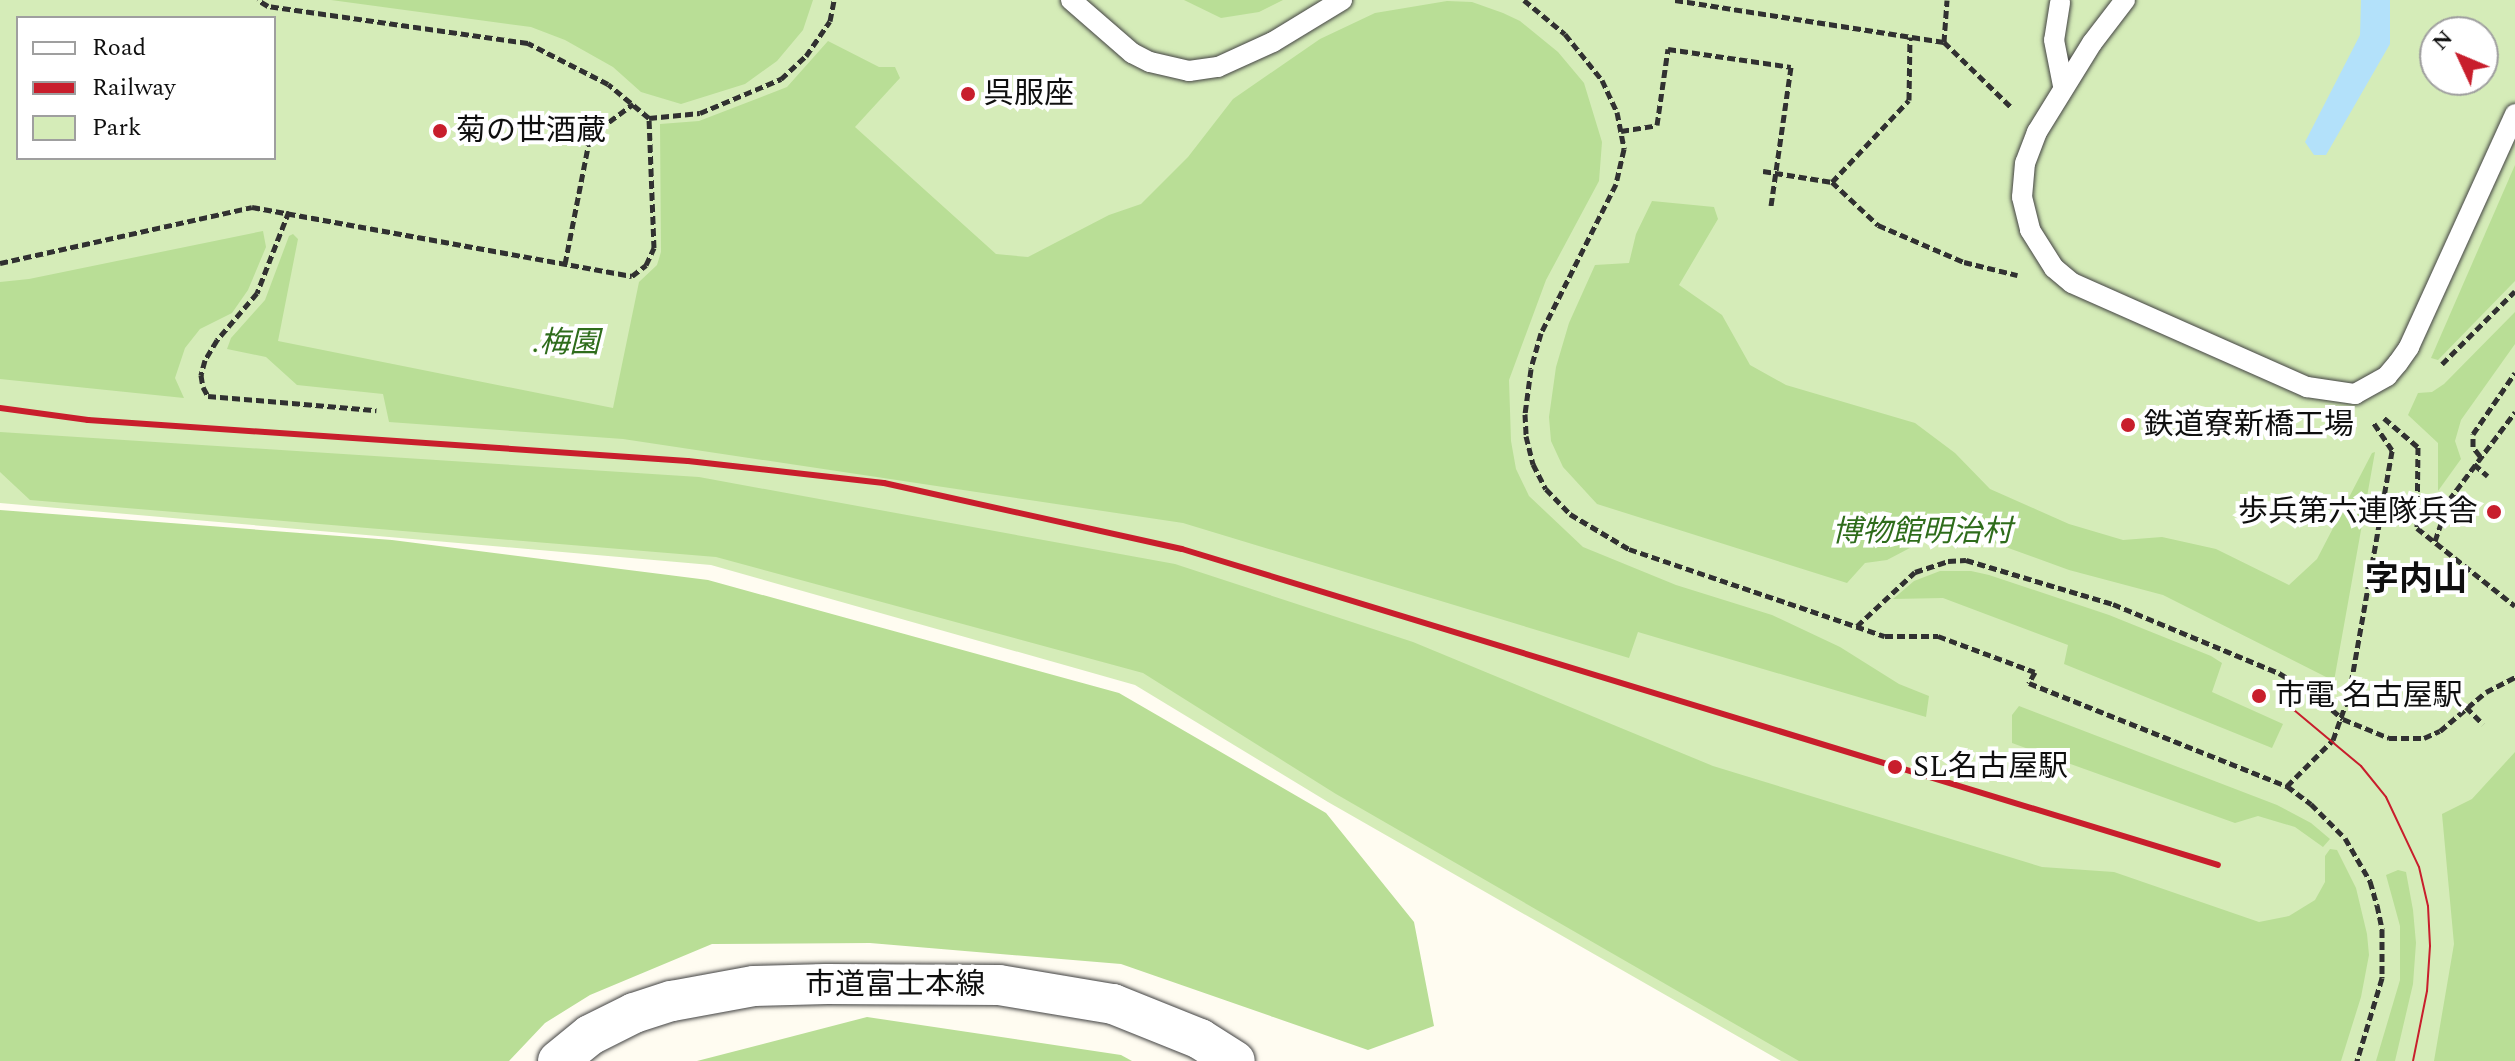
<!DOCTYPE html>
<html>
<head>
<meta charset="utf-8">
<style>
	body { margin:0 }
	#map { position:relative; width:2515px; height:1061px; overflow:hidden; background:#fffcf1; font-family:Spectral,"Noto Sans JP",serif }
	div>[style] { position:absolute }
	.green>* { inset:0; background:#d5ecb8 }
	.forest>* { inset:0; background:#b9de96 }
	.water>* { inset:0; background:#b3e1fa }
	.path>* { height:5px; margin-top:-2.5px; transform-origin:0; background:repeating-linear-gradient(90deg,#313131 0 8px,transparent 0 12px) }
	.roads { filter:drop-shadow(0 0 2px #424242) drop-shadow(0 0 2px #424242) }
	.lane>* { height:20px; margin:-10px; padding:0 10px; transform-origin:10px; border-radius:10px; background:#fff }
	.street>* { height:40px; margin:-20px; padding:0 20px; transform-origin:20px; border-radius:20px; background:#fff }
	.tram>* { height:2px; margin:-1px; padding:0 1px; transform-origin:1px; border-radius:1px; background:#c81e2c }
	.rail>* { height:6px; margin:-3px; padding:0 3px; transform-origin:3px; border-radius:3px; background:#c81e2c }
	.dots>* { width:22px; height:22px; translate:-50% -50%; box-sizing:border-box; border:4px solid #fff; border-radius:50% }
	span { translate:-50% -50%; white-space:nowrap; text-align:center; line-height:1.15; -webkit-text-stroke:8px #fff; paint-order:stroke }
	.poi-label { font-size:30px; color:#0f0f0f }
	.left { translate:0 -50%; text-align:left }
	.right { translate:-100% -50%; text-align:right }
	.park-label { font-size:30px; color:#2e6c1b; font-style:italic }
	.street-label { font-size:30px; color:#0f0f0f }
	.quarter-label { font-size:34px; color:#0f0f0f; font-weight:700 }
	.legend { position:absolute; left:16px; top:16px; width:260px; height:144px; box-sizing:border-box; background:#fff; border:2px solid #9f9f9f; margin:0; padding:10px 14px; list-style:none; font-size:24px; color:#0f0f0f }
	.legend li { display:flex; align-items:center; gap:16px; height:40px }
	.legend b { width:40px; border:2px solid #9f9f9f }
	.north { position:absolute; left:2419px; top:16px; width:80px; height:80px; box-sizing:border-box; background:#fff; border:2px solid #9f9f9f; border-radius:50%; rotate:314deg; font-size:22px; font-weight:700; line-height:32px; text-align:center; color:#0f0f0f }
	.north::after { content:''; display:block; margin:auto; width:28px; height:36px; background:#c81e2c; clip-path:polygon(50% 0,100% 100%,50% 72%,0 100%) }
</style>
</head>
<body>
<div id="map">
	<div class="green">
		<i style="clip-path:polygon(evenodd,0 0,2515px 0,2515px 1061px,1781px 1061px,1328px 802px,1135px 685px,711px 565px,0 503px,0 0,18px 18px,274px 18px,274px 158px,18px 158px,18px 18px,0 0,2435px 32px,2483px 32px,2483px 80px,2435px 80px,2435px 32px)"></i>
	</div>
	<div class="forest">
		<i style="clip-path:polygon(331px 0,813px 0,803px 30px,777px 61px,745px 84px,681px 104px,641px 92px,613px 67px,565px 40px,531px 27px)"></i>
		<i style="clip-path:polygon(1184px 0,1283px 0,1259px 12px,1221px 18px)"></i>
		<i style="clip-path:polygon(1447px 1px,1472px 2px,1503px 13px,1520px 21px,1558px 52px,1584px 83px,1602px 142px,1599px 181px,1546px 280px,1509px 380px,1511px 441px,1516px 469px,1529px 496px,1583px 547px,1676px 585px,1772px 615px,1840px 647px,1899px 684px,1929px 696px,1926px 717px,1638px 632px,1629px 658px,1183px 523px,623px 439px,389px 422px,383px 394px,297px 385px,266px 357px,227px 349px,231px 338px,265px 300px,289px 236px,293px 234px,298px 239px,278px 341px,613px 408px,639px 282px,657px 265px,661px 252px,660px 124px,699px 121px,787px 87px,828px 41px,879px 67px,895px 67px,900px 78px,855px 127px,996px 254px,1028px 257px,1109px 215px,1141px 204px,1188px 157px,1233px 99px,1320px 39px,1375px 13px)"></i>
		<i style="clip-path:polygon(2515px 165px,2515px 281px,2438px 360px,2431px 358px)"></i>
		<i style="clip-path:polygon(1652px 201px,1714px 207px,1718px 219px,1679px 285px,1722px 315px,1750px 365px,1786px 385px,1915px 423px,1955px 453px,1990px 489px,2069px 524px,2123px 540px,2162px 537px,2216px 549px,2289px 585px,2317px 559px,2372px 453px,2375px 452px,2334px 681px,2163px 595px,2069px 570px,1975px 536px,1950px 534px,1927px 539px,1887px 560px,1865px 563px,1847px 583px,1597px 504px,1563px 467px,1551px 441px,1549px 417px,1556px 367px,1569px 323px,1595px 265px,1629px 263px,1636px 234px)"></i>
		<i style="clip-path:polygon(263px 231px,266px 247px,248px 290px,232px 313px,200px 329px,185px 348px,175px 378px,184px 398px,0 379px,0 282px,29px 279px)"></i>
		<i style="clip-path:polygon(2515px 312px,2515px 344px,2461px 420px,2455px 441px,2461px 459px,2438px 491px,2438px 443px,2408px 415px,2418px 393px,2432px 392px,2444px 384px)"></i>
		<i style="clip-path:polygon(0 432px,699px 477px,1175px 564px,1413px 642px,1713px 766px,2042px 867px,2114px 872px,2259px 922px,2289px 916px,2315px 900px,2325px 882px,2325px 856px,2330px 849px,2337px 850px,2356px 888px,2367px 934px,2369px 955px,2361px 997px,2341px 1061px,1799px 1061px,1336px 794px,1143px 673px,716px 557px,30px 500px,0 472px)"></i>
		<i style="clip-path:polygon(0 510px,392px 540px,708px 580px,1119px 693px,1326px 813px,1414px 922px,1434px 1026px,1368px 1050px,1121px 964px,870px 943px,712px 944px,590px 995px,545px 1023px,509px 1061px,0 1061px)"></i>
		<i style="clip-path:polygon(1940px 571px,1971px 571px,1989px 575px,2109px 615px,2211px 656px,2222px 663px,2212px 692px,2283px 724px,2272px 748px,2064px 664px,2068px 645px,1943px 598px,1893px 599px,1914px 581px)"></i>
		<i style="clip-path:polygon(2019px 706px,2277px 805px,2311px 823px,2330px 839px,2323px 847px,2295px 827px,2258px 816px,2235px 823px,2012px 743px,2012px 715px)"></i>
		<i style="clip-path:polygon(2515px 752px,2515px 1061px,2434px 1061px,2454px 944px,2442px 814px,2472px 799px)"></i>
		<i style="clip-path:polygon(2398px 870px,2406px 872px,2413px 910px,2416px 943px,2413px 984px,2395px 1061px,2376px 1061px,2400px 980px,2400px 926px,2386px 875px)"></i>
		<i style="clip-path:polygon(867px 1017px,1121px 1055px,1132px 1061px,697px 1061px)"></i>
	</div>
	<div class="water">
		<i style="clip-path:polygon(2361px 0,2390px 0,2390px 44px,2326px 155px,2314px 155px,2305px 142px,2360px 35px)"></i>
	</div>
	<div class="path">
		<i style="left:1524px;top:0;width:53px;rotate:39.7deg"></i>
		<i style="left:1565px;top:34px;width:59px;rotate:51.2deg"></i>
		<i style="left:1602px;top:80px;width:35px;rotate:65deg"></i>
		<i style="left:1617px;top:112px;width:38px;rotate:79deg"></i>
		<i style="left:1624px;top:149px;width:36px;rotate:103deg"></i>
		<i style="left:1616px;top:184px;width:167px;rotate:116.7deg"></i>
		<i style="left:1541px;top:333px;width:37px;rotate:106deg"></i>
		<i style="left:1531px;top:369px;width:45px;rotate:97.6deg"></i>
		<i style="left:1525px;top:414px;width:22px;rotate:87deg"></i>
		<i style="left:1526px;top:436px;width:29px;rotate:76deg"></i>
		<i style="left:1533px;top:464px;width:28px;rotate:63deg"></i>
		<i style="left:1546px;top:489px;width:35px;rotate:46deg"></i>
		<i style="left:1570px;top:514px;width:69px;rotate:30.7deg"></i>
		<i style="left:1629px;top:549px;width:270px;rotate:18.8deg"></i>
		<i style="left:1885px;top:636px;width:53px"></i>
		<i style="left:1938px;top:636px;width:103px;rotate:20.4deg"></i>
		<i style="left:2035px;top:672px;width:13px;rotate:119deg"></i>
		<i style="left:2029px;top:683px;width:278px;rotate:21.8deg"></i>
		<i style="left:2287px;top:786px;width:30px;rotate:37deg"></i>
		<i style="left:2311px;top:804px;width:48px;rotate:45deg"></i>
		<i style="left:2345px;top:838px;width:50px;rotate:59.8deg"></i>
		<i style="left:2370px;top:881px;width:25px;rotate:74deg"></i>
		<i style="left:2377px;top:905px;width:25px;rotate:78deg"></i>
		<i style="left:2382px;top:929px;width:49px;rotate:90deg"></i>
		<i style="left:2382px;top:978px;width:87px;rotate:106.8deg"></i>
		<i style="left:1675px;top:0;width:272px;rotate:8.9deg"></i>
		<i style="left:1944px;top:42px;width:95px;rotate:44.1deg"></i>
		<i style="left:1944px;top:42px;width:42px;rotate:-85.9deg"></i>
		<i style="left:649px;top:118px;width:51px;rotate:-5.6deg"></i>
		<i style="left:700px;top:113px;width:88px;rotate:-22.8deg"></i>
		<i style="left:781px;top:79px;width:34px;rotate:-43deg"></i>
		<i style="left:806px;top:56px;width:42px;rotate:-55.6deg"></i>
		<i style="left:830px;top:21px;width:21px;rotate:-79deg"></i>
		<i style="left:1621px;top:131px;width:36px;rotate:-9deg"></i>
		<i style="left:1657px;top:125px;width:77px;rotate:-81.8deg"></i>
		<i style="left:1668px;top:49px;width:124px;rotate:8.3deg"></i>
		<i style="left:1791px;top:67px;width:140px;rotate:98.2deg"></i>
		<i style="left:1763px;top:171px;width:70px;rotate:9.1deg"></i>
		<i style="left:1832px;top:182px;width:112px;rotate:-46.8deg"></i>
		<i style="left:1909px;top:100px;width:63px;rotate:-89.1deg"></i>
		<i style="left:1832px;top:182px;width:63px;rotate:43.1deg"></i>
		<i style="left:1878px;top:225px;width:94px;rotate:23.3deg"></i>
		<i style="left:1964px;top:262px;width:55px;rotate:13.8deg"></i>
		<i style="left:289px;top:211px;width:88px;rotate:111.3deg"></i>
		<i style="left:257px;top:293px;width:62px;rotate:130.4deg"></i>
		<i style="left:217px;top:340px;width:23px;rotate:121deg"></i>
		<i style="left:205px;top:360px;width:16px;rotate:105deg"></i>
		<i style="left:201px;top:375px;width:12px;rotate:81deg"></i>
		<i style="left:203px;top:387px;width:10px;rotate:61deg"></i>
		<i style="left:208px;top:396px;width:169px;rotate:4.8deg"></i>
		<i style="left:0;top:263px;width:258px;rotate:-12.5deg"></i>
		<i style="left:252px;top:207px;width:386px;rotate:10.3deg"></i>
		<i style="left:632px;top:276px;width:18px;rotate:-38deg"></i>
		<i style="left:646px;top:265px;width:19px;rotate:-65deg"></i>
		<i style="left:654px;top:248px;width:130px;rotate:-92.2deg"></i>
		<i style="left:649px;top:118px;width:53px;rotate:-140.3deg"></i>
		<i style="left:608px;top:84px;width:90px;rotate:-152.9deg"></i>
		<i style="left:528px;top:43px;width:263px;rotate:-171.9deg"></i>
		<i style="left:268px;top:6px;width:12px;rotate:-149deg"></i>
		<i style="left:565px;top:264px;width:130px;rotate:-78.9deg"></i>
		<i style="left:590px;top:136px;width:54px;rotate:-36.7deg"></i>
		<i style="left:2442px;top:364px;width:103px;rotate:-45deg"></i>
		<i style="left:2384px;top:418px;width:45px;rotate:40.5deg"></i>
		<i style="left:2418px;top:447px;width:81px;rotate:90.7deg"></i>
		<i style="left:2417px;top:528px;width:125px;rotate:38.5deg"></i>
		<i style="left:2480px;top:456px;width:11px;rotate:-128deg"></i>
		<i style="left:2473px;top:447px;width:13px;rotate:-90deg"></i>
		<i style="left:2473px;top:434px;width:74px;rotate:-55.5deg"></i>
		<i style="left:2474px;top:464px;width:18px;rotate:41deg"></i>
		<i style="left:2435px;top:541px;width:43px;rotate:-71.1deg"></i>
		<i style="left:2449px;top:500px;width:110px;rotate:-53.1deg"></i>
		<i style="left:1857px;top:626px;width:79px;rotate:-43deg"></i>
		<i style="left:1915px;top:572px;width:35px;rotate:-18deg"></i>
		<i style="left:1948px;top:561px;width:18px;rotate:-3deg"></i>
		<i style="left:1966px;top:560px;width:153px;rotate:16.7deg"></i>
		<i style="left:2113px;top:604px;width:180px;rotate:22.6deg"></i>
		<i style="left:2279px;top:673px;width:41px;rotate:31deg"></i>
		<i style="left:2314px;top:694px;width:38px;rotate:41deg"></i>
		<i style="left:2343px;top:719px;width:50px;rotate:22.4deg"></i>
		<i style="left:2389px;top:738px;width:35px"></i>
		<i style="left:2424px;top:738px;width:17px;rotate:-24deg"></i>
		<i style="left:2440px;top:731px;width:60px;rotate:-40.3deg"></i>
		<i style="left:2486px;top:692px;width:33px;rotate:-27deg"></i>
		<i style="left:2466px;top:707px;width:24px;rotate:45deg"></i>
		<i style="left:2287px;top:786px;width:65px;rotate:-45deg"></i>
		<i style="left:2333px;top:740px;width:48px;rotate:-70.4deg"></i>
		<i style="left:2349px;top:695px;width:249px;rotate:-80deg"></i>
		<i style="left:2392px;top:450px;width:34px;rotate:-124deg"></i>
	</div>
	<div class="roads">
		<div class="lane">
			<i style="left:1071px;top:0;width:81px;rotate:41deg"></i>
			<i style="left:1132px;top:53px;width:20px;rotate:27deg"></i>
			<i style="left:1150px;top:62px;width:40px;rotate:13deg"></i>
			<i style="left:1189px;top:71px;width:29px;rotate:-8deg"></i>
			<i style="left:1218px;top:67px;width:60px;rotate:-24.4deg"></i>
			<i style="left:1273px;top:42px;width:81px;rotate:-31.3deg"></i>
			<i style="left:2125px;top:0;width:54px;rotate:127.5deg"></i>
			<i style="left:2092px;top:43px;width:105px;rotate:121.7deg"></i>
			<i style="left:2037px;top:132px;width:33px;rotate:111deg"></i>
			<i style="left:2025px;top:163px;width:34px;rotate:95deg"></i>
			<i style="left:2022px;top:197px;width:34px;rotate:76deg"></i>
			<i style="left:2030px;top:230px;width:45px;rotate:57.7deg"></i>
			<i style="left:2054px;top:268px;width:23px;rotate:40deg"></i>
			<i style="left:2072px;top:283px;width:257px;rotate:23.9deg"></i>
			<i style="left:2307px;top:387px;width:49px;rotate:8.3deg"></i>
			<i style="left:2355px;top:394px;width:37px;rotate:-29deg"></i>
			<i style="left:2387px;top:376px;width:17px;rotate:-50deg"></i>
			<i style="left:2398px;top:363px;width:19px;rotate:-55deg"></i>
			<i style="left:2409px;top:347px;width:256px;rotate:-65.5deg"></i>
			<i style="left:2060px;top:3px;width:37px;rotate:99deg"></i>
			<i style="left:2054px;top:40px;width:47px;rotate:78.9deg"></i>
		</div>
		<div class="street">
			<i style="left:558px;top:1061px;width:41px;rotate:-39.1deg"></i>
			<i style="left:590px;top:1035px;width:49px;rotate:-26.6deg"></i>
			<i style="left:634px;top:1013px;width:40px;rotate:-18deg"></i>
			<i style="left:672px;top:1001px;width:83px;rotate:-10.4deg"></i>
			<i style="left:754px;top:986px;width:73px;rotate:-1.6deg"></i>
			<i style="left:827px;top:984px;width:172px;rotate:0.3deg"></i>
			<i style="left:999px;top:985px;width:116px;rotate:9.5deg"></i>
			<i style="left:1113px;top:1004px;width:94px;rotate:21.9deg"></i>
			<i style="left:1200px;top:1039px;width:41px;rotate:32.2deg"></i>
		</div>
	</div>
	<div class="tram">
		<i style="left:2294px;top:710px;width:87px;rotate:39.9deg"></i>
		<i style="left:2361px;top:766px;width:40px;rotate:51deg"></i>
		<i style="left:2386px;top:797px;width:77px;rotate:64.8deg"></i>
		<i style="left:2419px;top:867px;width:40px;rotate:77deg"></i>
		<i style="left:2428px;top:906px;width:40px;rotate:87.1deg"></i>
		<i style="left:2430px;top:946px;width:45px;rotate:93.8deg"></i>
		<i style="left:2427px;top:991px;width:71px;rotate:101.3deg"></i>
	</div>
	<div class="rail">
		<i style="left:0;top:408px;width:89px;rotate:7.8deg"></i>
		<i style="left:88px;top:420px;width:601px;rotate:3.91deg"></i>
		<i style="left:688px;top:461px;width:197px;rotate:6.4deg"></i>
		<i style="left:884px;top:483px;width:305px;rotate:12.5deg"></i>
		<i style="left:1182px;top:549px;width:1083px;rotate:16.96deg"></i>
	</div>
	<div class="dots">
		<i style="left:968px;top:94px;background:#c81e2c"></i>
		<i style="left:440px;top:131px;background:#c81e2c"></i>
		<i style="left:2128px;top:425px;background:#c81e2c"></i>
		<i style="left:2494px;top:512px;background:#c81e2c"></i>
		<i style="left:2259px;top:696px;background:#c81e2c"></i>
		<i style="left:1895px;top:767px;background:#c81e2c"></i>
	</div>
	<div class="poi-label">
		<span class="left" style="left:984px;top:94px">呉服座</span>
		<span class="left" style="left:456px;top:131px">菊の世酒蔵</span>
		<span class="left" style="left:2144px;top:425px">鉄道寮新橋工場</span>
		<span class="right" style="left:2478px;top:512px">歩兵第六連隊兵舎</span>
		<span class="left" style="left:2275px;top:696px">市電 名古屋駅</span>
		<span class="left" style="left:1913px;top:767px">SL名古屋駅</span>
	</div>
	<div class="park-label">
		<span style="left:566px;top:343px">.梅園</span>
		<span style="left:1922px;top:532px">博物館明治村</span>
	</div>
	<div class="street-label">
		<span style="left:895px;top:985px">市道富士本線</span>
	</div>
	<div class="quarter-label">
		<span style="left:2416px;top:581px">字内山</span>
	</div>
	<ul class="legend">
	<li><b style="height:10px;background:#fff"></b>Road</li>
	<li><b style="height:10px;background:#c81e2c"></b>Railway</li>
	<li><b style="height:22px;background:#d5ecb8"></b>Park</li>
	</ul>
	<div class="north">N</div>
</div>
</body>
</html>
